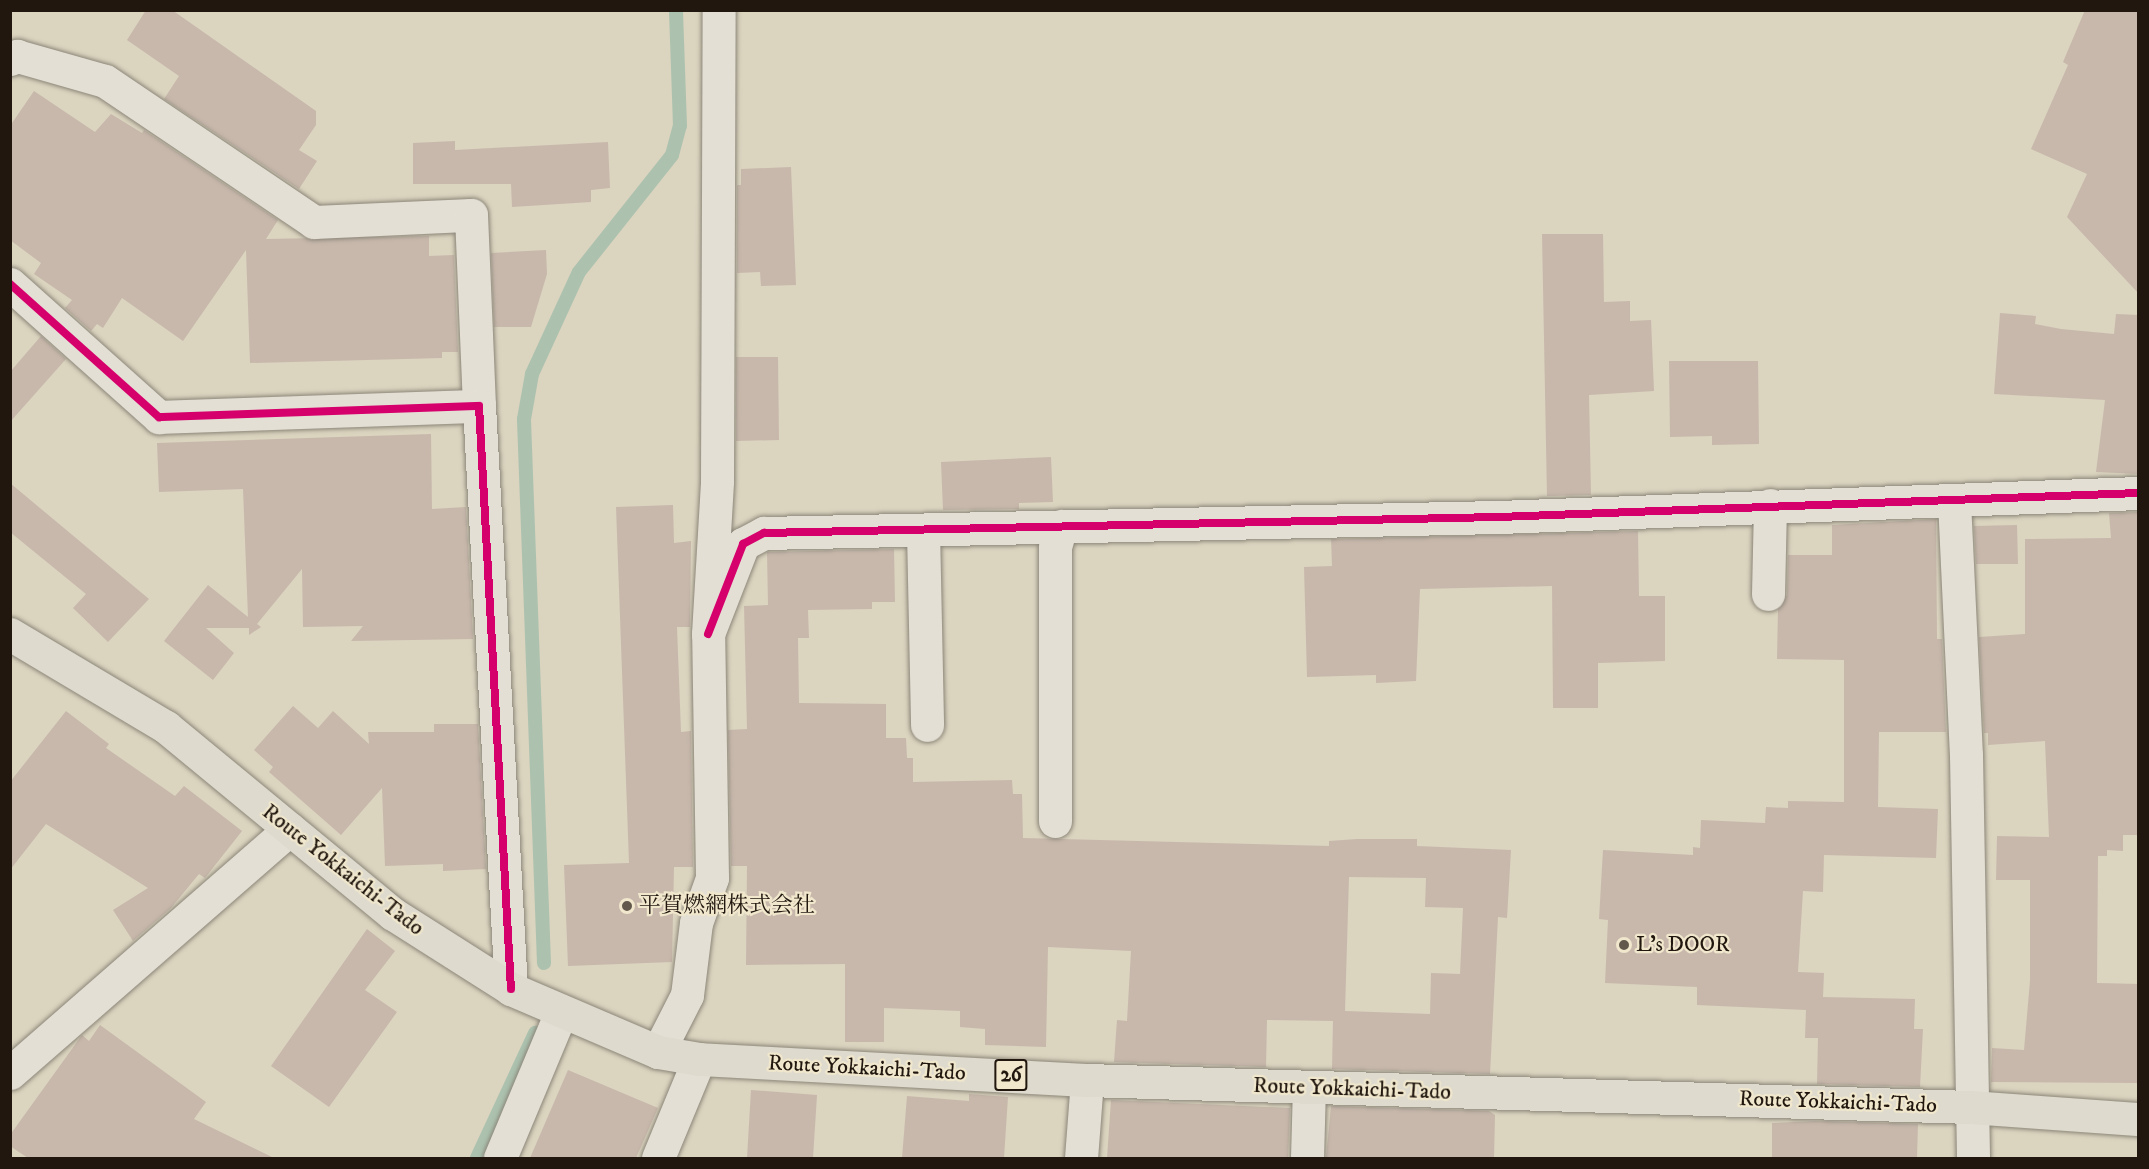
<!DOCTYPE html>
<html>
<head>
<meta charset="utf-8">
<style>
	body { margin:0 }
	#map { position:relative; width:2149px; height:1169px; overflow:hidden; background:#dbd4bf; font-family:"IM FELL DW Pica","Noto Serif JP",serif }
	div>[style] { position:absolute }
	.stream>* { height:14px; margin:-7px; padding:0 7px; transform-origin:7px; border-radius:7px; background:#acc2af }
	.building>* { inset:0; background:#c8b8ac }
	.roads { filter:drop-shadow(0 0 2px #8b8679) drop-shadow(0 0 2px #8b8679) }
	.minor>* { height:33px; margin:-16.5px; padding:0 16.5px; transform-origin:16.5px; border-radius:16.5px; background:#e4dfd4 }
	.major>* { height:33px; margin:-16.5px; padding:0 16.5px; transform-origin:16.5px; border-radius:16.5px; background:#dedacd }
	.cycleway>* { height:8px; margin:-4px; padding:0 4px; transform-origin:4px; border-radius:4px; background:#d6006c }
	.dots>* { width:16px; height:16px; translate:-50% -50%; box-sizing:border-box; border:3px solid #f0e7cd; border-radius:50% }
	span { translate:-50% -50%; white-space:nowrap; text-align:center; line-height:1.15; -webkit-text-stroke:4.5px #f0e7cd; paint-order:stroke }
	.shield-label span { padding:2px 4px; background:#f0e7cd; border:2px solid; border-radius:4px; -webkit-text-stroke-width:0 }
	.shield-label { font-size:21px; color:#21170e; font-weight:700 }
	.street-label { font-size:22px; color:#21170e }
	.poi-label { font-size:22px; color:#21170e }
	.left { translate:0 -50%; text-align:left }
	.frame { position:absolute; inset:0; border:12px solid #21170e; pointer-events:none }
</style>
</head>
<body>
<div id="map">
	<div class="stream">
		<i style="left:544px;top:963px;width:544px;rotate:-92.11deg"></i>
		<i style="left:524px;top:419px;width:46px;rotate:-79.9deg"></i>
		<i style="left:532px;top:374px;width:112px;rotate:-65.3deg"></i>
		<i style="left:579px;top:272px;width:149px;rotate:-51.5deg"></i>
		<i style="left:672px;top:155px;width:30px;rotate:-75deg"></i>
		<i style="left:680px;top:126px;width:116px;rotate:-92deg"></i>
		<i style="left:477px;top:1158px;width:138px;rotate:-65.1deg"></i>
	</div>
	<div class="building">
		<i style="clip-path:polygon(146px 10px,172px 10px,316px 111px,316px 125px,299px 150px,317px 161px,299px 189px,164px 99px,179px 76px,127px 40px)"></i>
		<i style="clip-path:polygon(2085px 10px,2139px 10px,2139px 294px,2067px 217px,2087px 174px,2031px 149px,2068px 65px,2063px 62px)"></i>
		<i style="clip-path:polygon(34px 91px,95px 132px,111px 114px,142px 133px,144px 130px,278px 220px,266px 239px,429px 236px,429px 256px,454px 255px,458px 352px,442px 352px,442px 358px,250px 363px,246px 250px,183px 341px,122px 298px,103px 328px,97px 324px,91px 331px,65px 308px,72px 300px,34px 274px,41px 263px,10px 240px,10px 126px)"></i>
		<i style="clip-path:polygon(455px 141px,455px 150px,608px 142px,610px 188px,591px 190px,591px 202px,512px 207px,511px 184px,413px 184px,413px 143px)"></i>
		<i style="clip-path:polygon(791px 167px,796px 285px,761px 286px,760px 272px,737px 273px,737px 185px,741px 185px,741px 169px)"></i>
		<i style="clip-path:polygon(1542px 234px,1603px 234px,1604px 302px,1630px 301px,1630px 321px,1651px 320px,1654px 391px,1589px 395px,1591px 495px,1547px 496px)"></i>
		<i style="clip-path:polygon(546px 250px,547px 274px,531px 327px,494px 327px,491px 253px)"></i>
		<i style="clip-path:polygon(2000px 313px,2036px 316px,2035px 324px,2061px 329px,2114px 334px,2116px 314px,2139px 315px,2139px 474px,2096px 472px,2105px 400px,1994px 394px)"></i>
		<i style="clip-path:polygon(41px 336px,66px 359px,10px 422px,10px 372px)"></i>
		<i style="clip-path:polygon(736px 357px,778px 357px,779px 440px,736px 441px)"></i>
		<i style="clip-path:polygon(1669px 361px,1758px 361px,1759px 444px,1712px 445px,1712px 436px,1670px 437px)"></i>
		<i style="clip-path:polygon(431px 434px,432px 509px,466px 507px,473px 639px,351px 641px,363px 626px,303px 627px,302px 569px,257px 624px,261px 627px,249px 635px,249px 628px,206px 628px,234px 653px,213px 680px,164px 641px,208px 585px,248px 617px,243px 489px,159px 492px,157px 443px)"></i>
		<i style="clip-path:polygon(1051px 457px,1053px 502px,1019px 503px,1019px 509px,943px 510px,941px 462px)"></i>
		<i style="clip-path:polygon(10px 483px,149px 599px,108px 642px,73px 608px,86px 594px,10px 532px)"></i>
		<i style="clip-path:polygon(673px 505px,674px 543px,691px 541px,690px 627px,677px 627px,681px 732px,691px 731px,693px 867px,674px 867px,672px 962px,568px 966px,564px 865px,629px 863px,616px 507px)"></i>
		<i style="clip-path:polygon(2139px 512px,2139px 835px,2123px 835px,2123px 851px,2107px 850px,2107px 856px,2098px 856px,2097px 983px,2139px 984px,2139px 1083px,1991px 1082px,1992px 1048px,2024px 1050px,2030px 981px,2030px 880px,1996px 880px,1997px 836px,2049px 837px,2045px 741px,1988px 745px,1988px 733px,1984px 733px,1979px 637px,2025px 634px,2025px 539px,2111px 538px,2109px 513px)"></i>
		<i style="clip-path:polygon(1936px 519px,1937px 639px,1942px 639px,1946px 732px,1879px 732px,1878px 807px,1938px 809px,1936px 858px,1824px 855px,1823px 892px,1803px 891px,1798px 972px,1824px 973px,1823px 997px,1915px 999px,1914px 1029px,1923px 1029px,1920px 1087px,1817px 1084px,1818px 1038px,1805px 1038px,1806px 1010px,1697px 1005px,1697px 987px,1605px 983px,1608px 920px,1599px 919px,1603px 850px,1693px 855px,1693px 847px,1700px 848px,1701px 820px,1765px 823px,1766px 807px,1788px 808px,1788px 801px,1844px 802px,1844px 660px,1777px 659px,1778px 609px,1787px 595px,1788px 555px,1832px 555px,1832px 525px)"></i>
		<i style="clip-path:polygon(2017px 525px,2018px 564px,1976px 564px,1974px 526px)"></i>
		<i style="clip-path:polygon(1638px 531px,1639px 596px,1665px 596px,1665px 661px,1598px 663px,1598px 708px,1553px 708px,1552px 586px,1420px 589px,1416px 681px,1376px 683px,1376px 675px,1307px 677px,1304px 567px,1332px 566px,1331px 539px)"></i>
		<i style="clip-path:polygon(evenodd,894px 549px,895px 602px,872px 602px,872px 609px,808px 610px,809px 638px,798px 638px,799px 703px,886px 704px,886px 738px,906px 738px,907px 758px,913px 758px,913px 782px,1012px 780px,1013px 794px,1022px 794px,1023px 838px,1329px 846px,1329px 841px,1357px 839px,1417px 839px,1417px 846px,1511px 850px,1507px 918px,1498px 917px,1490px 1074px,1332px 1069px,1333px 1021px,1267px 1020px,1266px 1067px,1114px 1062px,1117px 1020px,1127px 1021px,1131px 951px,1048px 947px,1046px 1047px,985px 1045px,985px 1029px,960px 1027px,960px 1011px,884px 1008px,884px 1042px,845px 1042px,845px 964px,746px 965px,747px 866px,731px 866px,728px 730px,747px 729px,744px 606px,768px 605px,767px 552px,894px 549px,1349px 877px,1426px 878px,1425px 907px,1463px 908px,1460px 974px,1431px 973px,1430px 1014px,1345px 1011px,1349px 877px)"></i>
		<i style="clip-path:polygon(293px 706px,318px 728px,333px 711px,369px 744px,368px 732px,434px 732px,434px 724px,478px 724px,486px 869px,443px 871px,443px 864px,385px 866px,382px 788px,341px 835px,269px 772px,273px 767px,254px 750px)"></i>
		<i style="clip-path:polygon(66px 711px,109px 744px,106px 748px,175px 796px,184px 786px,242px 831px,205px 878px,199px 874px,171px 908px,133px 941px,113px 910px,148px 888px,46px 824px,10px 870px,10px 782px)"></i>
		<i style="clip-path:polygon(367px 929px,395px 951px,365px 990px,397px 1012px,329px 1107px,271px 1066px)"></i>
		<i style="clip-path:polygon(100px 1025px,206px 1102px,194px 1119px,274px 1158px,28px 1158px,10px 1146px,10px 1135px,82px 1035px,89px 1041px)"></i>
		<i style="clip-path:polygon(568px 1070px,658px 1108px,636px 1158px,530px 1158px)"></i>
		<i style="clip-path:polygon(751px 1090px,817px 1095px,813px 1158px,747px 1158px)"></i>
		<i style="clip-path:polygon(969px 1094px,1008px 1097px,1004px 1158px,902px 1158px,907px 1096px,969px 1101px)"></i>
		<i style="clip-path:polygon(1111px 1100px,1290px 1108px,1288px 1158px,1107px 1158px)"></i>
		<i style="clip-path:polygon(1331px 1106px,1489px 1111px,1495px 1115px,1494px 1158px,1326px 1158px)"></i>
		<i style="clip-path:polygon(1816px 1121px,1918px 1124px,1917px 1158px,1772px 1158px,1772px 1123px)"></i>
	</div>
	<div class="roads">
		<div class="minor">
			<i style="left:10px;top:59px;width:8px;rotate:-23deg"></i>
			<i style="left:17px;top:56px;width:91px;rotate:15.9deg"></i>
			<i style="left:105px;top:81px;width:252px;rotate:34deg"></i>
			<i style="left:314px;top:222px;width:157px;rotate:-2.6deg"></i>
			<i style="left:471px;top:215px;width:191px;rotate:87.6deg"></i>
			<i style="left:10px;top:284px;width:200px;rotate:41.8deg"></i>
			<i style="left:159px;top:417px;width:320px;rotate:-2deg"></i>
			<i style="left:479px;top:406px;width:584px;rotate:86.86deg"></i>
			<i style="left:1954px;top:501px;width:254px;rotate:87.3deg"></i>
			<i style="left:1966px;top:755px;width:403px;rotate:89deg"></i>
			<i style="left:923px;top:530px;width:195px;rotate:88.8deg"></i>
			<i style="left:1768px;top:594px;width:89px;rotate:-88.7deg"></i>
			<i style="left:708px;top:634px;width:97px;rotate:-68.7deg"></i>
			<i style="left:743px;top:544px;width:24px;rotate:-28deg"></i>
			<i style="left:764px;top:533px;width:735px;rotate:-1.25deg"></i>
			<i style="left:1499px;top:517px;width:639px;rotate:-2.15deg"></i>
			<i style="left:1055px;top:821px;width:274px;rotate:-90deg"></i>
			<i style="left:1055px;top:547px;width:22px;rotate:-74deg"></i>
			<i style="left:658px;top:1052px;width:64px;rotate:-63deg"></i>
			<i style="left:687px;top:995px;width:73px;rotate:-82.9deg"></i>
			<i style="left:696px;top:923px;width:48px;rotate:-70.4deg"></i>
			<i style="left:712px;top:878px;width:244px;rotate:-90.9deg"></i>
			<i style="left:708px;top:634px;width:153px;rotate:-86.6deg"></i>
			<i style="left:717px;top:481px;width:471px;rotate:-89.8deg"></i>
			<i style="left:10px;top:1073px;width:371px;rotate:-41.1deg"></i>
			<i style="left:500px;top:1158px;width:158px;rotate:-67.3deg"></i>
			<i style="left:658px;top:1158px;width:107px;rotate:-67.5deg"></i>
			<i style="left:1081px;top:1158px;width:78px;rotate:-85.6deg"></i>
			<i style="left:1307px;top:1158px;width:70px;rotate:-88.4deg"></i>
		</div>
		<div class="major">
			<i style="left:10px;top:634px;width:182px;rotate:30.8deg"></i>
			<i style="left:166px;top:727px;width:294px;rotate:39.5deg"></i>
			<i style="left:393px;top:914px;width:140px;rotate:32.4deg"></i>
			<i style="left:511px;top:989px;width:160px;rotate:23.2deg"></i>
			<i style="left:658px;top:1052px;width:42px;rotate:9.7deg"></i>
			<i style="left:699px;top:1059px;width:389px;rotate:3.1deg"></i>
			<i style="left:1087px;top:1080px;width:882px;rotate:1.75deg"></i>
			<i style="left:1969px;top:1107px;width:169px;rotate:4.1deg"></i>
		</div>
	</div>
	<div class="cycleway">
		<i style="left:10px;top:284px;width:200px;rotate:41.8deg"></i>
		<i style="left:159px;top:417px;width:320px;rotate:-2deg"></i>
		<i style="left:479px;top:406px;width:584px;rotate:86.86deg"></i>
		<i style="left:708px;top:634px;width:97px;rotate:-68.7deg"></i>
		<i style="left:743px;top:544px;width:24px;rotate:-28deg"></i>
		<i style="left:764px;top:533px;width:735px;rotate:-1.25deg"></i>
		<i style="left:1499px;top:517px;width:639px;rotate:-2.15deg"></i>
	</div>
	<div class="dots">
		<i style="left:627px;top:906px;background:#62594c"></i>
		<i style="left:1624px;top:945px;background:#62594c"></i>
	</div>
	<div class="shield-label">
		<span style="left:1011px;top:1075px">26</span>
	</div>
	<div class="street-label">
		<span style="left:343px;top:870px;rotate:38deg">Route Yokkaichi-Tado</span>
		<span style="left:867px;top:1068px;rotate:3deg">Route Yokkaichi-Tado</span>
		<span style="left:1352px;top:1089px;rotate:2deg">Route Yokkaichi-Tado</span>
		<span style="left:1838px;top:1102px;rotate:2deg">Route Yokkaichi-Tado</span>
	</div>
	<div class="poi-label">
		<span class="left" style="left:639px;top:906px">平賀燃網株式会社</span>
		<span class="left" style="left:1636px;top:945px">L's DOOR</span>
	</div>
	<div class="frame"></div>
</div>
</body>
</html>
